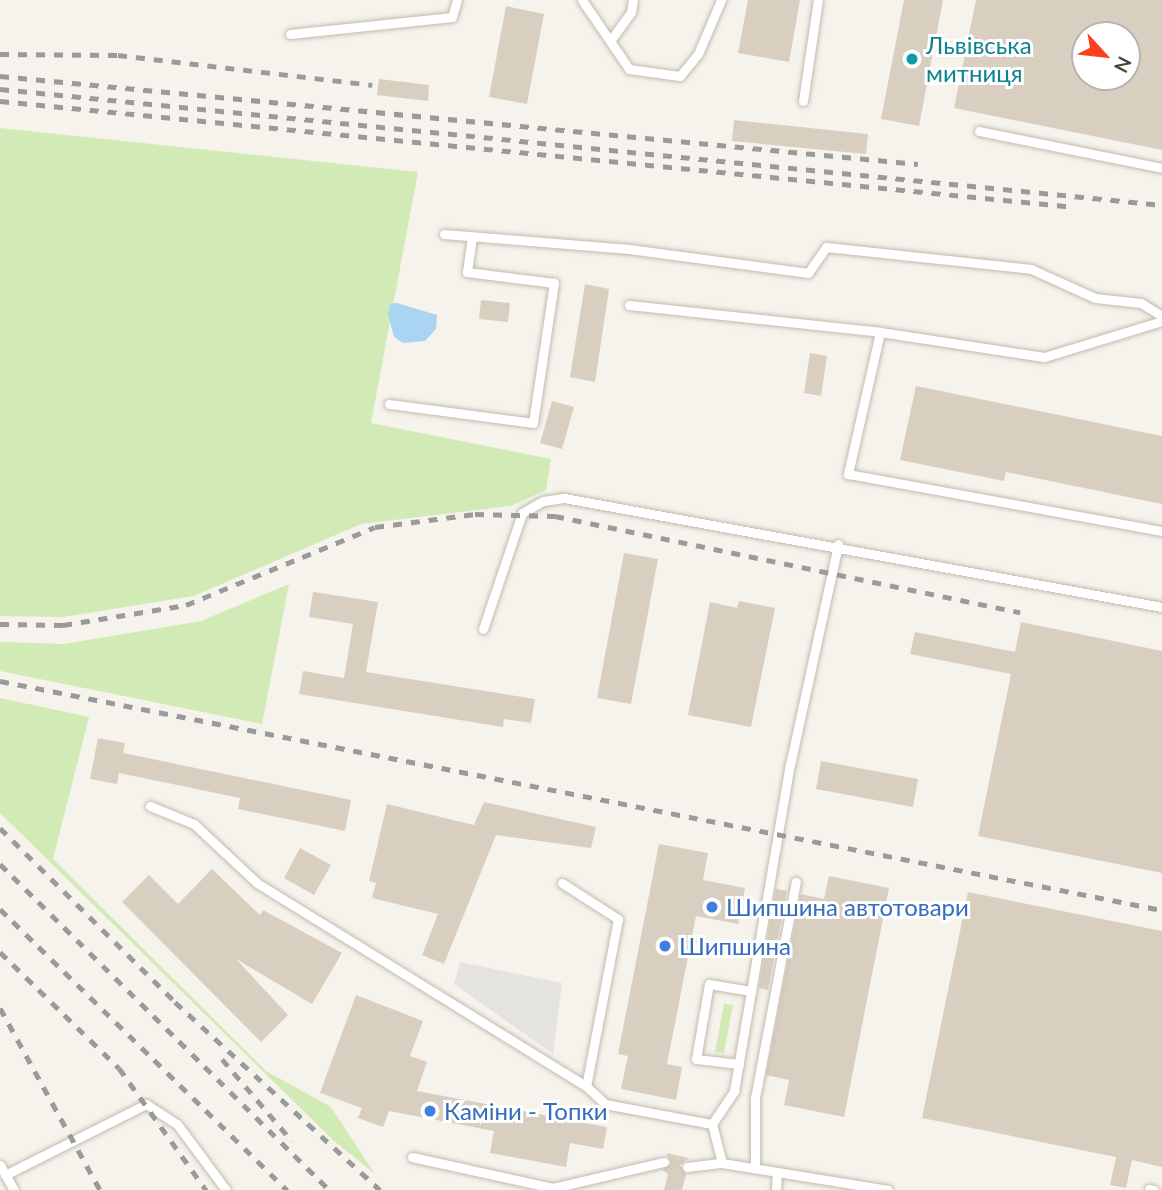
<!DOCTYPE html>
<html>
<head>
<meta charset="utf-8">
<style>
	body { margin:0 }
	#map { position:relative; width:1162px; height:1190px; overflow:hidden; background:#f6f3ec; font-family:Lato,sans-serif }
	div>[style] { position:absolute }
	.green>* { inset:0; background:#d2eab5 }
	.parking>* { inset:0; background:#e5e3e0 }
	.water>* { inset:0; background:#a9d4f2 }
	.building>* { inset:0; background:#d8cfc1 }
	.roads { filter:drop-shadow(0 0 2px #c2bbae) drop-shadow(0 0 2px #c2bbae) }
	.service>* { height:9px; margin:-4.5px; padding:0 4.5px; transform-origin:4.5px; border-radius:4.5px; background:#fff }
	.rail>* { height:5px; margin-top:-2.5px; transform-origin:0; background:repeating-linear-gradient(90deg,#9a9a9a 0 9px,transparent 0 18px) }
	.dots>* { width:19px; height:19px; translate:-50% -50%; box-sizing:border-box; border:4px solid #fff; border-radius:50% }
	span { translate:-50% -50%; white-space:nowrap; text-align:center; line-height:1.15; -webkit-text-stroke:6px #fff; paint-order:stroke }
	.culture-label { font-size:24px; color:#0d838f }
	.left { translate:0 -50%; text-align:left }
	.shop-label { font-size:24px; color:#366cbe }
	.north { position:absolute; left:1071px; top:21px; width:70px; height:70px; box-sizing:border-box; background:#fff; border:2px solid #b7b4b0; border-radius:50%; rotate:117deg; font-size:19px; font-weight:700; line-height:28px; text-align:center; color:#4b4439 }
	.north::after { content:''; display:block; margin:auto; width:24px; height:32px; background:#fc3f1d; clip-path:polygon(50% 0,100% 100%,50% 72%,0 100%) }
</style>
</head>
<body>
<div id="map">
	<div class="green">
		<i style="clip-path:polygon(0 128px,418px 172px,371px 423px,551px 459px,546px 490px,511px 506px,361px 524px,194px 596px,63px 617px,0 616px)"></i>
		<i style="clip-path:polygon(289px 584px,262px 724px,0 671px,0 642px,64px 644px,201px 621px)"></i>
		<i style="clip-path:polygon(0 698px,89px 717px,53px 859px,266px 1071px,331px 1107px,375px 1174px,333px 1140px,0 813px)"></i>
		<i style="clip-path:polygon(724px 1004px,733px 1005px,724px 1053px,715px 1052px)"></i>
	</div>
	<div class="parking">
		<i style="clip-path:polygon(460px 962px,562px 983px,553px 1054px,454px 984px)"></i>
	</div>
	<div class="water">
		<i style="clip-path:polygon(397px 303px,437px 315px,436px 329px,425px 341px,403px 343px,394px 337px,388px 314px,390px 304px)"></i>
	</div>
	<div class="building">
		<i style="clip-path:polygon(748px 0,800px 0,789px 62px,738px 53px)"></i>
		<i style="clip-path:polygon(904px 0,943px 0,919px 126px,881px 119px)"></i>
		<i style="clip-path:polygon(evenodd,976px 0,1162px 0,1162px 150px,954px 108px,976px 0,1085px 35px,1127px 35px,1127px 77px,1085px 77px,1085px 35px)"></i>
		<i style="clip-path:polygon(506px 6px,544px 14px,527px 104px,489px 97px)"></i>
		<i style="clip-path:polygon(379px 79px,429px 85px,428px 101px,377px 95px)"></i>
		<i style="clip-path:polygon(734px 120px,868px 134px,866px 154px,732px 141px)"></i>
		<i style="clip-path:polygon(585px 284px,609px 289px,595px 382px,570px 377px)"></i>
		<i style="clip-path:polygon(481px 300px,510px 303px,508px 322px,479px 319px)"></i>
		<i style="clip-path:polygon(810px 353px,827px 356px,821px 396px,804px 393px)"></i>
		<i style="clip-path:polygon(916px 386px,1162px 436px,1162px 504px,1006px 472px,1004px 481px,900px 460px)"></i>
		<i style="clip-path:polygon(552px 401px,574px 407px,562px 449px,540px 443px)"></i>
		<i style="clip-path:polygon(624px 553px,658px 559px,631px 704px,597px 698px)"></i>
		<i style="clip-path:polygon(313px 592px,378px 602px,366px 672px,535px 699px,531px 723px,504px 719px,503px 727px,299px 694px,303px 671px,344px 678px,353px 624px,309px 617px)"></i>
		<i style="clip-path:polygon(739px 601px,775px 608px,751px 727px,688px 715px,710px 602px,737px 608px)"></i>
		<i style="clip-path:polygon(1021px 622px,1162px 651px,1162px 873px,978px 836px,1011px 674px,910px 654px,915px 632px,1015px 652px)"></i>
		<i style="clip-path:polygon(98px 738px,125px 743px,123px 753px,351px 800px,345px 831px,238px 809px,240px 798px,119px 773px,117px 784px,90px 779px)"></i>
		<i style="clip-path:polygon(821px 761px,918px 779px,913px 807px,816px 789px)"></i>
		<i style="clip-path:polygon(484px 802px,596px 827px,591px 848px,496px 835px,444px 964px,422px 955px,438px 914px,372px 898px,376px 883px,369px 881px,387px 804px,474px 825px)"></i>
		<i style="clip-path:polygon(659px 844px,708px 853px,703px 880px,745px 888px,738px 924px,696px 916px,667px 1064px,682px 1067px,676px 1100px,621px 1089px,628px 1056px,618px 1054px)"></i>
		<i style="clip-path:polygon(300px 848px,331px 865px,314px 895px,284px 878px)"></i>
		<i style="clip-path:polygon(212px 869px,260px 915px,263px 910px,342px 953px,312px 1004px,236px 959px,288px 1015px,261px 1042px,122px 902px,149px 875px,178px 904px)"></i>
		<i style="clip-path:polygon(829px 876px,889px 888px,844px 1117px,784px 1105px,789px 1080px,766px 1075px,801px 894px,824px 899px)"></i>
		<i style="clip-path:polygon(776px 889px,787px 891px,768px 990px,759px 988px)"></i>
		<i style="clip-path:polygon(968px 892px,1162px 931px,1162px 1167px,1132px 1160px,1126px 1188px,1110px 1185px,1116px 1157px,922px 1118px)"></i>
		<i style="clip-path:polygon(356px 995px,423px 1021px,410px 1056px,427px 1062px,417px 1091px,607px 1127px,603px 1149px,570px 1143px,566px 1167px,490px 1153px,494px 1131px,389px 1111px,383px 1127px,358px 1118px,362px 1108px,320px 1093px)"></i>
		<i style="clip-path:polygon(666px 1153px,689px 1158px,680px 1165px,686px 1174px,682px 1190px,664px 1190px,668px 1174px,662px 1170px,671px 1163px)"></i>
	</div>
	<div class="roads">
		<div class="service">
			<i style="left:582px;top:0;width:83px;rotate:55.7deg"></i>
			<i style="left:629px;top:69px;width:51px;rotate:7.8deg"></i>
			<i style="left:680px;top:76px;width:28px;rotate:-51deg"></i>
			<i style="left:698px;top:54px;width:59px;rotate:-66.9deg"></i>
			<i style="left:290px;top:34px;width:163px;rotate:-6deg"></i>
			<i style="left:452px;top:17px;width:18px;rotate:-74deg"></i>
			<i style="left:610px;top:41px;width:36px;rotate:-54deg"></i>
			<i style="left:631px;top:12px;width:12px;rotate:-81deg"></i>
			<i style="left:803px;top:101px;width:102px;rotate:-81.6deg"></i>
			<i style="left:979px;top:131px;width:187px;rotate:11.4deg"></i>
			<i style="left:444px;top:234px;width:186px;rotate:4.6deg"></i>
			<i style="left:629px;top:249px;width:181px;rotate:7.6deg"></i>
			<i style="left:808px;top:273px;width:32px;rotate:-55deg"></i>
			<i style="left:826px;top:247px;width:206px;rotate:6.1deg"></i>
			<i style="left:1031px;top:269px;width:70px;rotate:24.4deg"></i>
			<i style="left:1095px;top:298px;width:46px;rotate:6.2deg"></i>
			<i style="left:1141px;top:303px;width:25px;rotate:32deg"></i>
			<i style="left:629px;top:305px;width:252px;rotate:6.1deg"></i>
			<i style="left:1162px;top:321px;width:123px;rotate:163deg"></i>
			<i style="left:1044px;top:357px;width:166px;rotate:-171.3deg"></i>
			<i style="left:880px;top:332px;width:146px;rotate:102.7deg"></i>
			<i style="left:848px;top:474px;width:319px;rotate:10.3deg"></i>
			<i style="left:389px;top:404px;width:145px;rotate:7.5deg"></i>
			<i style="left:533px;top:423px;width:142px;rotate:-81.5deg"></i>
			<i style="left:554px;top:283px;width:88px;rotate:-172.8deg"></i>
			<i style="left:467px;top:272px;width:34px;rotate:-82deg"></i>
			<i style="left:483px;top:629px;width:122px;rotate:-71.4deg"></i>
			<i style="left:522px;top:513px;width:24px;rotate:-30deg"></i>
			<i style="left:543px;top:501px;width:21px;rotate:-8deg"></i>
			<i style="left:564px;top:498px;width:608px;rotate:10.33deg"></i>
			<i style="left:150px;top:806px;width:48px;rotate:22.2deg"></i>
			<i style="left:194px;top:824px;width:86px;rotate:43.1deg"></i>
			<i style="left:257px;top:883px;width:387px;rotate:31.7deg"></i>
			<i style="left:586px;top:1086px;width:26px;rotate:43deg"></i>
			<i style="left:605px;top:1104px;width:109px;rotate:10.6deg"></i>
			<i style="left:562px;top:883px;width:67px;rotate:32.7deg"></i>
			<i style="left:618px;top:919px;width:170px;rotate:100.8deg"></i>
			<i style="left:739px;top:1064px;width:43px;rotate:-173.4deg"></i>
			<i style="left:696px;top:1059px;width:76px;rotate:-80.2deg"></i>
			<i style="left:709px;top:984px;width:43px;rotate:9.5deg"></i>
			<i style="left:712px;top:1124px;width:40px;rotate:-56deg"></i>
			<i style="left:734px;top:1091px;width:331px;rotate:-80.3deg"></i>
			<i style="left:790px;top:765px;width:226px;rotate:-77.7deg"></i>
			<i style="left:712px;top:1124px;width:40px;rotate:75.6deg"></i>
			<i style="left:412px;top:1157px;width:144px;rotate:12.4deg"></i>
			<i style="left:553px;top:1188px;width:114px;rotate:-13.2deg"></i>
			<i style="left:0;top:1165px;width:29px;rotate:61deg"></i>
			<i style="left:687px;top:1167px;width:35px;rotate:-7deg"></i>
			<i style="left:722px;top:1163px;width:168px;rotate:9.2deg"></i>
			<i style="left:755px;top:1168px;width:70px;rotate:-90deg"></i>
			<i style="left:755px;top:1098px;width:220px;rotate:-79.3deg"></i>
			<i style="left:5px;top:1175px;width:158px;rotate:-26.7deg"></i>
			<i style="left:146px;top:1104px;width:37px;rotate:33deg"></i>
			<i style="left:177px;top:1124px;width:82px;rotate:53.4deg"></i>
			<i style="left:1149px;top:1189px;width:5px;rotate:11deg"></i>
			<i style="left:776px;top:1190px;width:18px;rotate:-87deg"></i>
		</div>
	</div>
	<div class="rail">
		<i style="left:0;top:54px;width:118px;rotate:0.5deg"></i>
		<i style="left:118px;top:55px;width:256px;rotate:6.7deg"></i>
		<i style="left:0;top:76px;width:922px;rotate:5.48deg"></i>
		<i style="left:0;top:89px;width:1168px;rotate:5.7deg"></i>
		<i style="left:0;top:101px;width:1080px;rotate:5.63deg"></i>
		<i style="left:0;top:624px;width:63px;rotate:0.9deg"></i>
		<i style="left:63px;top:625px;width:125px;rotate:-9.2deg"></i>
		<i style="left:186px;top:605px;width:204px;rotate:-22.4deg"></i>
		<i style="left:375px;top:527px;width:101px;rotate:-7.4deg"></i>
		<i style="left:475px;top:514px;width:80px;rotate:1.4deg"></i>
		<i style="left:555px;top:516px;width:475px;rotate:11.7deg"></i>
		<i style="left:0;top:681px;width:1184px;rotate:11.15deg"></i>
		<i style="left:0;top:828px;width:247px;rotate:44.8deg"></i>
		<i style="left:175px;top:1002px;width:278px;rotate:42.5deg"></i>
		<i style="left:0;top:864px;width:463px;rotate:44.7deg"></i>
		<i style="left:0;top:909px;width:402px;rotate:44.4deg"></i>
		<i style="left:0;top:952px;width:166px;rotate:44.3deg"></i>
		<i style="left:119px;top:1068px;width:150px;rotate:54.5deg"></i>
		<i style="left:0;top:1008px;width:208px;rotate:61.2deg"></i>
		<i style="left:222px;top:1059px;width:108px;rotate:49.5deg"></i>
	</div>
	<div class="dots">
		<i style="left:912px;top:59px;background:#0f9aa8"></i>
		<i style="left:712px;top:907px;background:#3f7fe0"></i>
		<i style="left:665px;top:946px;background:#3f7fe0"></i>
		<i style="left:430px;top:1111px;background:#3f7fe0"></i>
	</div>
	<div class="culture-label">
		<span class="left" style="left:926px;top:59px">Львівська<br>митниця</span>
	</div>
	<div class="shop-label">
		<span class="left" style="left:726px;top:907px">Шипшина автотовари</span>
		<span class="left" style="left:679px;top:946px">Шипшина</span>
		<span class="left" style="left:444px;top:1111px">Каміни - Топки</span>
	</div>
	<div class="north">N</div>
</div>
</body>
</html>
